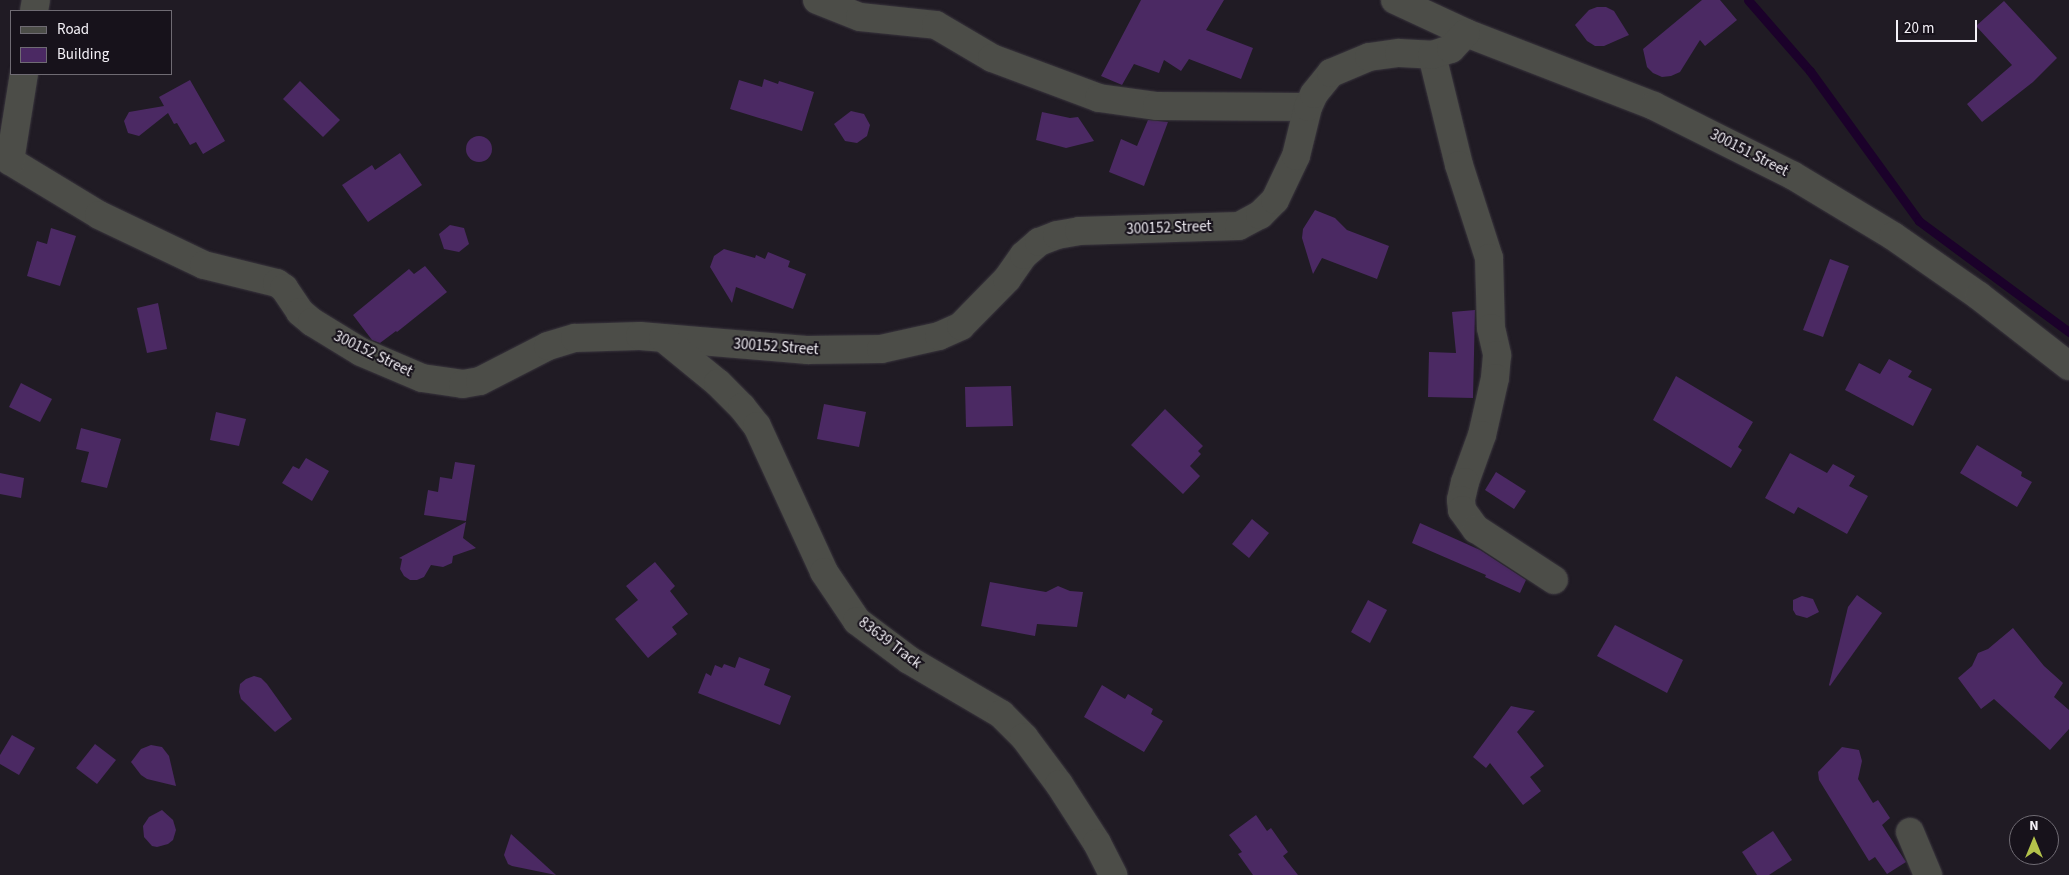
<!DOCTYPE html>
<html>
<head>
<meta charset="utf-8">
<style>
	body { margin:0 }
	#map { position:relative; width:2069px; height:875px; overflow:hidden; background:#201b24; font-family:"Source Sans 3",sans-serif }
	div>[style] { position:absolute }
	.stream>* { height:9px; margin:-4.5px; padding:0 4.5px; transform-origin:4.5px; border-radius:4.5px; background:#1b012a }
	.building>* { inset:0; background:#4b2963 }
	.round { border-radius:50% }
	.roads { filter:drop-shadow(0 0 1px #39353d) drop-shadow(0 0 1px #39353d) }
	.minor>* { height:28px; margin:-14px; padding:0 14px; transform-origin:14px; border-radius:14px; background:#4c4d48 }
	span { translate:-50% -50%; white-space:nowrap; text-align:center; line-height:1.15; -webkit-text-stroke:4px #17121b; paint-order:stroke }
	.street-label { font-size:15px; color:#f4f1f7 }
	.legend { position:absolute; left:10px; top:10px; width:162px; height:65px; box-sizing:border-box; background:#17121b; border:1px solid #6f6b73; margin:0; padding:6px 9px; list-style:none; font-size:15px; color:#f4f1f7 }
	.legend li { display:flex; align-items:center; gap:10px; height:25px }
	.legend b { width:25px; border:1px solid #6f6b73 }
	.north { position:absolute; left:2009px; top:815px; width:50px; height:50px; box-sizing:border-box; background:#17121b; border:1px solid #6f6b73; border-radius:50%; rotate:0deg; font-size:14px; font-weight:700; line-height:20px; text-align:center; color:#f4f1f7 }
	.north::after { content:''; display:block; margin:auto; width:18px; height:22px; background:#b3c24b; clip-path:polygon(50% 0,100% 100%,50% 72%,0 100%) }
	.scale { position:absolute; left:1896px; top:20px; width:81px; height:22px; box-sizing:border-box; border:2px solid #f4f1f7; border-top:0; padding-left:6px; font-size:15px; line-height:18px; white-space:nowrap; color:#f4f1f7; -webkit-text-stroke:4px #17121b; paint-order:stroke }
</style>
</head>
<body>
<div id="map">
	<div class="stream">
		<i style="left:1748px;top:0;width:94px;rotate:48.9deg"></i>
		<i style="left:1810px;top:71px;width:185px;rotate:54deg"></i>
		<i style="left:1919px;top:221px;width:187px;rotate:36.5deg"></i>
	</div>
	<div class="building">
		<i style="clip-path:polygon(1141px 0,1224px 0,1206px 30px,1253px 48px,1241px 79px,1189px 59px,1181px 71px,1164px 60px,1159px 73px,1134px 64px,1122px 85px,1101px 76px)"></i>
		<i style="clip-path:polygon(1702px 0,1720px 0,1737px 20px,1705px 46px,1700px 40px,1680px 72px,1671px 76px,1662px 77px,1653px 73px,1647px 67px,1643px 49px)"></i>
		<i style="clip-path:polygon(2004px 1px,2057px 58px,2033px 82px,1982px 122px,1967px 104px,2012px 65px,1976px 26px)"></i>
		<i style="clip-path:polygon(1597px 7px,1606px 7px,1614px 11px,1629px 35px,1604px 46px,1595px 46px,1587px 41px,1575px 25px,1589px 10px)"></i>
		<i style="clip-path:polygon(764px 79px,778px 84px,779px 81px,814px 92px,802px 131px,730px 109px,739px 80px,762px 87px)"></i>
		<i style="clip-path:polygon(190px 80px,225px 141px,203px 154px,196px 142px,190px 145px,177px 123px,174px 124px,168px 113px,139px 136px,128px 133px,124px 121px,129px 112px,164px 106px,159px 97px)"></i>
		<i style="clip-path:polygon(300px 81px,340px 120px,323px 137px,283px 99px)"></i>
		<i style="clip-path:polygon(851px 111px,864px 114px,870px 125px,867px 136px,857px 143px,845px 141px,834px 124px)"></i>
		<i style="clip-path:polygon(1042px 112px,1070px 118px,1078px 117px,1094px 141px,1066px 148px,1036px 140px)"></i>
		<i style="clip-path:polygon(1148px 120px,1168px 122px,1144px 186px,1109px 172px,1121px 139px,1137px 146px)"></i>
		<i class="round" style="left:466px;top:136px;width:26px;height:26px"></i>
		<i style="clip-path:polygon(400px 153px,422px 185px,368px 222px,342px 185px,372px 165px,375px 170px)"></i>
		<i style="clip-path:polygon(1315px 210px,1335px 218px,1347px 230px,1389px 246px,1377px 279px,1322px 258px,1313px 274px,1302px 238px,1303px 229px)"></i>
		<i style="clip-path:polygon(450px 225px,464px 228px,469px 244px,459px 252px,444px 249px,439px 234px)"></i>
		<i style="clip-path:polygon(51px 228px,76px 236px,60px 286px,27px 276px,37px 241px,47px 244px)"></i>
		<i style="clip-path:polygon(724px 249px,755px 258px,756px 255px,765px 259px,768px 252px,790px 261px,788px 267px,806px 274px,793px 309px,736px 287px,732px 303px,710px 267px,714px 256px)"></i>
		<i style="clip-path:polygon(1830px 259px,1849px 266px,1823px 337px,1803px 330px)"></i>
		<i style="clip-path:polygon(425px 266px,447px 292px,397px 332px,396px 331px,380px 343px,372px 340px,353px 315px,409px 269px,414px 274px)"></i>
		<i style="clip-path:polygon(158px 303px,167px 349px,147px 353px,137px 308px)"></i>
		<i style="clip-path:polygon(1475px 310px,1473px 398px,1428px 397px,1429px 352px,1456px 353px,1452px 312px)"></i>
		<i style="clip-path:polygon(1889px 359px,1912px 371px,1908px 377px,1932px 389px,1913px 426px,1845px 390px,1859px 363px,1880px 374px)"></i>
		<i style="clip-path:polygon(1676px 376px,1753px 422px,1738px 447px,1742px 450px,1731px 468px,1653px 420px)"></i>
		<i style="clip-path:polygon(21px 383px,52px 399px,40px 422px,9px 407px)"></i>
		<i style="clip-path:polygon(1011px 386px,1013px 426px,966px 427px,965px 387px)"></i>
		<i style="clip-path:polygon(824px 404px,866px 412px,859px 447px,817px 439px)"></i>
		<i style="clip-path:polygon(1165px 409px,1203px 446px,1198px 451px,1201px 454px,1190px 466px,1200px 476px,1183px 494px,1131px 445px)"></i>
		<i style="clip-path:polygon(216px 412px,246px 419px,239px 446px,210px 440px)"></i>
		<i style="clip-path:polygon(81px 428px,121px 439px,107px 488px,81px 482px,89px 452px,76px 449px)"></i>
		<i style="clip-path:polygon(1977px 445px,2022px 472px,2021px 476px,2032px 482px,2017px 507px,1960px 473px)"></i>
		<i style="clip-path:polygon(1790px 453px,1827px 473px,1833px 464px,1855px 476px,1849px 486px,1868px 496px,1847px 534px,1798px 507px,1794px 514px,1765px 498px)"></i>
		<i style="clip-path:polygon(306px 458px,329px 471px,312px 501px,282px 483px,293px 466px,299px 469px)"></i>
		<i style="clip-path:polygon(455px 462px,475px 465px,466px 521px,424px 515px,428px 490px,438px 492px,440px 477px,452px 479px)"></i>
		<i style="clip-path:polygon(1496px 472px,1526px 491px,1514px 509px,1485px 490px)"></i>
		<i style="clip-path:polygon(0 473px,24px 478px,21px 498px,0 494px)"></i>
		<i style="clip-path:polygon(1252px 519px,1269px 533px,1249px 558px,1232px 544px)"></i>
		<i style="clip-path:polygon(466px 522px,463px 538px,476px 548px,453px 556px,452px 563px,443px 567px,431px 565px,424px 577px,417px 580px,410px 580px,404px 576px,400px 569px,402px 559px,399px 558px)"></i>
		<i style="clip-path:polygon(1420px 523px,1480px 550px,1526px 580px,1520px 593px,1485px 577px,1486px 575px,1412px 543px)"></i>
		<i style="clip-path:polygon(655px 562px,675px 586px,670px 591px,688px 614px,672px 627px,677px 634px,648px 658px,615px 619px,638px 600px,626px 586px)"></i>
		<i style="clip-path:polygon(990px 582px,1046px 592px,1058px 586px,1070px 591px,1083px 592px,1077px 627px,1037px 624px,1035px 636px,981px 626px)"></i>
		<i style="clip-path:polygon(1857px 595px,1882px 613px,1830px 686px,1829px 685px,1848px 607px)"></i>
		<i style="clip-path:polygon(1802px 596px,1813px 599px,1819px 612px,1807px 618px,1796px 615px,1793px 610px,1793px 600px)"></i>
		<i style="clip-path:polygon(1368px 600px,1387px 610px,1370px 643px,1351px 632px)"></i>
		<i style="clip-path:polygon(1615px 625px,1683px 660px,1667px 693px,1597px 656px)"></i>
		<i style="clip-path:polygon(2013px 628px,2044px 666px,2063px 683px,2054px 697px,2069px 710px,2069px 729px,2050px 750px,1994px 699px,1981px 709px,1958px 678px,1972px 666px,1978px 653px,1988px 649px)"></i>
		<i style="clip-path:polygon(739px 657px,770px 669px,764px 685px,791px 696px,780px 725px,698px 693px,706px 673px,711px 676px,715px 665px,722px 668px,724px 664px,735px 668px)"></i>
		<i style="clip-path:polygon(254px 676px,261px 678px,267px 684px,292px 719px,275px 732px,241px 699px,239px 692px,240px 684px,246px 679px)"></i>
		<i style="clip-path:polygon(1102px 685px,1125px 699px,1128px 694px,1153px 709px,1151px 714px,1163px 721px,1144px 752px,1084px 717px)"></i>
		<i style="clip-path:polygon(1511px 706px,1535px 711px,1517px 732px,1544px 766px,1530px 777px,1541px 791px,1523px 805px,1490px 763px,1486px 768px,1473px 757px)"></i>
		<i style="clip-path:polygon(12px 735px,35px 748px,19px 775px,0 764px,0 755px)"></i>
		<i style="clip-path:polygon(95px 744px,116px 760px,97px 784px,76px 768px)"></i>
		<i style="clip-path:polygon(151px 745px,162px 747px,169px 756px,176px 786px,147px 779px,141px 775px,131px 762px,141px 749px)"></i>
		<i style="clip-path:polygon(1842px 747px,1859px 750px,1862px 761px,1858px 779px,1873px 803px,1878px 800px,1890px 818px,1882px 825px,1906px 862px,1887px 874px,1875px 857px,1869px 861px,1819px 780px,1818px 772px)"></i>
		<i style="clip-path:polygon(162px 810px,173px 820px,176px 830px,173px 840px,168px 844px,157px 847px,152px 846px,144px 837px,143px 826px,149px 817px)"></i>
		<i style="clip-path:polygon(1256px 815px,1267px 831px,1271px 828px,1288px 852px,1283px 856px,1298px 875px,1253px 875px,1238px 854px,1242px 852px,1229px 835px)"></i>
		<i style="clip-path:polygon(1773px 831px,1792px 860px,1769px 875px,1757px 875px,1742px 852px)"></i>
		<i style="clip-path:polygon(511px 834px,556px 875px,512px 866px,508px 864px,504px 855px)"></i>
	</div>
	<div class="roads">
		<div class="minor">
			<i style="left:817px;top:0;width:46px;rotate:21.6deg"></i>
			<i style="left:860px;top:17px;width:76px;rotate:6deg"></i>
			<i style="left:936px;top:25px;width:65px;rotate:30.5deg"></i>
			<i style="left:992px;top:58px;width:114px;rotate:20.5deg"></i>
			<i style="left:1099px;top:98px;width:59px;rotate:7.9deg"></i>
			<i style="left:1157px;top:106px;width:151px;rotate:0.4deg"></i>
			<i style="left:1395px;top:0;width:78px;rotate:24.9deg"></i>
			<i style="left:1466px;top:33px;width:202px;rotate:21.2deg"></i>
			<i style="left:1654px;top:106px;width:154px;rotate:26.6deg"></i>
			<i style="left:1792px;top:175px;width:118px;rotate:31.1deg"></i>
			<i style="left:1893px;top:236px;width:105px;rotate:34.9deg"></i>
			<i style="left:1979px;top:296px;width:114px;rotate:37.9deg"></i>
			<i style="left:34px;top:11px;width:11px;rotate:-80deg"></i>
			<i style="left:1432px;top:55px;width:113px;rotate:76.2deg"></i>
			<i style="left:1459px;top:165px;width:98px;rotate:72.1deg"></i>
			<i style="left:1489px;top:258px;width:70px;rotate:88.4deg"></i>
			<i style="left:1491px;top:328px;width:28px;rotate:77deg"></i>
			<i style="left:1497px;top:355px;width:23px;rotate:95deg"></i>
			<i style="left:1495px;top:378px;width:58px;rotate:102.8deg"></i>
			<i style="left:1482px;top:435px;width:50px;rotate:109.9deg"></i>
			<i style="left:1465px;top:482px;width:18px;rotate:103deg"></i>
			<i style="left:1461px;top:500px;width:10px;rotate:84deg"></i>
			<i style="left:1462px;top:510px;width:24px;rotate:54deg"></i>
			<i style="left:1476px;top:529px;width:93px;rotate:33.2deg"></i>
			<i style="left:10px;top:161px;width:104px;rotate:31.2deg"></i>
			<i style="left:99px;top:215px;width:116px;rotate:25.5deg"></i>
			<i style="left:204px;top:265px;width:75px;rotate:13.9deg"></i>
			<i style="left:277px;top:283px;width:9px;rotate:36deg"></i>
			<i style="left:284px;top:288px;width:29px;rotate:56deg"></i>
			<i style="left:300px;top:312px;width:16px;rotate:40deg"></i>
			<i style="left:312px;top:322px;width:57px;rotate:31.5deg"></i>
			<i style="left:361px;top:352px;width:66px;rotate:23.1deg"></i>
			<i style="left:422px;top:378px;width:41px;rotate:8.3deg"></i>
			<i style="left:463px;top:384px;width:17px;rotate:-10deg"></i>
			<i style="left:480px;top:381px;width:76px;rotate:-27.2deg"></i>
			<i style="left:548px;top:346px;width:28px;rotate:-17deg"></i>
			<i style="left:575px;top:338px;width:65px;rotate:-1.8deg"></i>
			<i style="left:640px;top:336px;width:169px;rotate:4.8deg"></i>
			<i style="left:808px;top:350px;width:73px;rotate:-0.8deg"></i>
			<i style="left:881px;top:349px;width:59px;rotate:-12.6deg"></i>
			<i style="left:939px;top:336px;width:24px;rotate:-24deg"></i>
			<i style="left:961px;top:326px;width:66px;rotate:-45.6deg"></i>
			<i style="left:1007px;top:279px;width:29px;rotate:-55deg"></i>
			<i style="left:1024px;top:255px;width:20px;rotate:-41deg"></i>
			<i style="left:1039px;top:242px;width:19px;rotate:-21deg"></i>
			<i style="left:1057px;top:235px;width:22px;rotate:-10deg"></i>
			<i style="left:1079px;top:231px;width:160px;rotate:-1.8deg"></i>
			<i style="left:1239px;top:226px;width:24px;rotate:-28deg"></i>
			<i style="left:1260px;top:215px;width:21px;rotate:-45deg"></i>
			<i style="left:1275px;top:200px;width:49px;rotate:-64.5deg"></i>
			<i style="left:1296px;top:156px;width:50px;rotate:-76.2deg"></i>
			<i style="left:1308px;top:107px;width:14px;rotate:-65deg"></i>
			<i style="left:1314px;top:94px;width:27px;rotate:-51deg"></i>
			<i style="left:1331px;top:73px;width:41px;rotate:-22.8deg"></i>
			<i style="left:1369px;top:57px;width:30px;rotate:-8deg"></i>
			<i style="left:1399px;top:53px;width:33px;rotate:3deg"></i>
			<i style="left:1432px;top:55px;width:20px;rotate:-18deg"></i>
			<i style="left:1451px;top:49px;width:22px;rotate:-47deg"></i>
			<i style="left:10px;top:161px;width:88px;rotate:-80.9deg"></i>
			<i style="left:663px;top:338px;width:71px;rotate:39.3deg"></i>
			<i style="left:718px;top:383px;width:34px;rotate:45deg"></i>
			<i style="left:742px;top:407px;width:24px;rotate:52deg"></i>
			<i style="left:757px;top:426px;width:161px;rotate:65.3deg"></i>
			<i style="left:824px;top:572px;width:59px;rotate:56deg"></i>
			<i style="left:857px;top:621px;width:65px;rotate:36.9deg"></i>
			<i style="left:909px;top:660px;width:107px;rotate:30.4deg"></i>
			<i style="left:1001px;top:714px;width:33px;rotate:45deg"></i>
			<i style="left:1024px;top:737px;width:59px;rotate:53.3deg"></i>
			<i style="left:1059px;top:784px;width:70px;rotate:57.2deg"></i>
			<i style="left:1097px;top:843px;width:36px;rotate:63deg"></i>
			<i style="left:1910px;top:832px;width:47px;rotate:67.3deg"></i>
		</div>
	</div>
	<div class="street-label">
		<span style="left:1749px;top:153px;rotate:27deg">300151 Street</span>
		<span style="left:1169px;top:228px;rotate:-2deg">300152 Street</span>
		<span style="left:776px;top:347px;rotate:4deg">300152 Street</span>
		<span style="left:373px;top:354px;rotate:26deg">300152 Street</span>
		<span style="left:890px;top:643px;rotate:37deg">83639 Track</span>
	</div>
	<ul class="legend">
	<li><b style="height:6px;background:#4c4d48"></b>Road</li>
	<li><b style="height:14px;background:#4b2963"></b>Building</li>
	</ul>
	<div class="north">N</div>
	<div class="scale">20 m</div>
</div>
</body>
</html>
